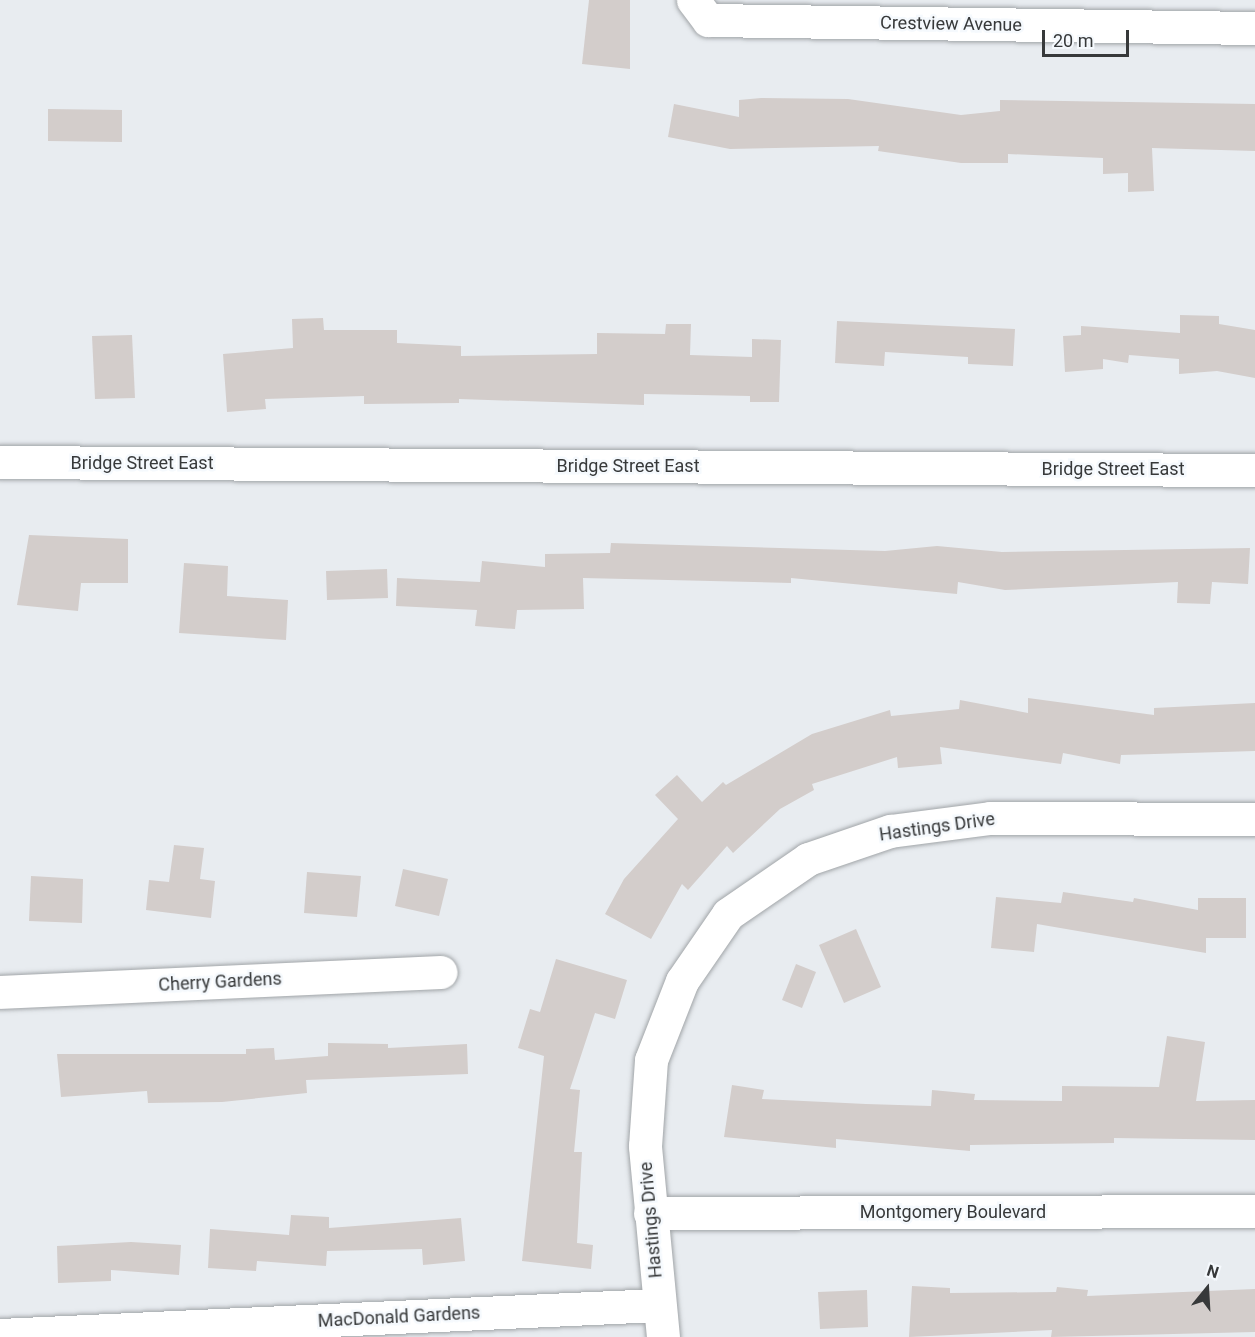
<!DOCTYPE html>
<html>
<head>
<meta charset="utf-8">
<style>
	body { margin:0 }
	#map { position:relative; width:1255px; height:1337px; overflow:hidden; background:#e8ecf0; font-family:Roboto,sans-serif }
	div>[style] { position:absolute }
	.building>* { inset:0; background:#d3cdcb }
	.roads { filter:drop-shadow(0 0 2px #a1a5a8) drop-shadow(0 0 2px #a1a5a8) }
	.street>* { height:33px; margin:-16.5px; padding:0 16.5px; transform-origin:16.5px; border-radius:16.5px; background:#fff }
	.secondary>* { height:33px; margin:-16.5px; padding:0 16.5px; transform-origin:16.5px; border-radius:16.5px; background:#fff }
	span { translate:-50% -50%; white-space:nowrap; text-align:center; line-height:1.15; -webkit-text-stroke:5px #f5f9fd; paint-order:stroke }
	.street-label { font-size:18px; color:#37393a }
	.north { position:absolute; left:1177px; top:1259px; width:60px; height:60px; -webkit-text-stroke:4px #f5f9fd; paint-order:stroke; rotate:18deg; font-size:16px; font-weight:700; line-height:24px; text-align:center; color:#37393a }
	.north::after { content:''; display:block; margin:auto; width:21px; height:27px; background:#37393a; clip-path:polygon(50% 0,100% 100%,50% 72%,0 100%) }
	.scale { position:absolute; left:1042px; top:30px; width:87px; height:27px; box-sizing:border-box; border:3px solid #37393a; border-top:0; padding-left:8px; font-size:18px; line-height:21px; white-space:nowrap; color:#37393a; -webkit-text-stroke:4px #f5f9fd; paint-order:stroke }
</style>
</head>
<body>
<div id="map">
	<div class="building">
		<i style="clip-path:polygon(589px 0,630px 0,630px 69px,582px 64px)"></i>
		<i style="clip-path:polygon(761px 98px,848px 99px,961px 115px,1000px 111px,1000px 100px,1255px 104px,1255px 151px,1152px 148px,1154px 191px,1128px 192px,1128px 173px,1103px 174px,1103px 158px,1008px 154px,1008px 163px,961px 163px,878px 151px,879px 146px,730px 149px,668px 137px,674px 104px,739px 117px,739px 100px)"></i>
		<i style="clip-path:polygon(48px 109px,122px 110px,122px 142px,48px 141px)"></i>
		<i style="clip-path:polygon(1180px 315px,1219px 316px,1219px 324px,1255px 330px,1255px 378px,1217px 371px,1179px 374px,1179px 359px,1129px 355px,1128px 363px,1103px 359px,1103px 369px,1065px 372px,1063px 336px,1081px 335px,1081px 326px,1180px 333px)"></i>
		<i style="clip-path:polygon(323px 318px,324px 330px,397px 330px,397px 343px,461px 346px,461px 356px,597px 354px,597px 333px,665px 334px,666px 324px,691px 324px,690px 355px,752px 357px,752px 339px,781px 340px,779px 402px,750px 402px,750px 396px,644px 394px,644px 405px,459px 399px,459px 403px,364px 404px,364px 396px,265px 399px,266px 409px,227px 412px,223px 354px,293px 348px,292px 319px)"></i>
		<i style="clip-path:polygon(837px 321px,1015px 329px,1013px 366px,968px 364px,968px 357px,885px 352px,884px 366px,835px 363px)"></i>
		<i style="clip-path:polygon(132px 335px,135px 398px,95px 399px,92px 336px)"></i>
		<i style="clip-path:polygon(29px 535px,128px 539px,128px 583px,81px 583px,78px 611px,17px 605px)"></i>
		<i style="clip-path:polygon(611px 543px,885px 551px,937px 546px,1002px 552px,1250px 548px,1248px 584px,1212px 582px,1210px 604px,1177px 603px,1178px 582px,1005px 590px,958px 582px,957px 594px,791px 578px,791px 583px,583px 578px,584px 609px,517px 610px,515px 629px,475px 626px,477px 610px,396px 606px,397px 578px,480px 582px,482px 561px,545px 567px,545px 554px,610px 553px)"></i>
		<i style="clip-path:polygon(184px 563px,228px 566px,227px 596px,288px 600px,286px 640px,179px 633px)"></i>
		<i style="clip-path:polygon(387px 569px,388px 598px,327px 600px,326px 571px)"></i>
		<i style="clip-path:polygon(1028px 698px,1154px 715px,1154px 708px,1255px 703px,1255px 751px,1121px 755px,1120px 764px,1063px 753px,1061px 764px,940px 747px,942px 764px,898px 768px,897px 757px,812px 784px,814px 790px,780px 809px,733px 853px,727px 846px,688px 890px,682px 884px,651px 939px,605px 914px,624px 879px,678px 819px,655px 795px,677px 775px,702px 802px,723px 782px,726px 785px,812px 734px,890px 710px,891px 716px,959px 709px,960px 700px,1028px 713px)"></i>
		<i style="clip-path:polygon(174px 845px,204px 848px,200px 879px,215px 881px,211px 918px,146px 910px,149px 880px,169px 882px)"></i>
		<i style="clip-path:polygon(403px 869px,448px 879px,439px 916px,395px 906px)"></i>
		<i style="clip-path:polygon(307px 872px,361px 876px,357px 917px,304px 913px)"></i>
		<i style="clip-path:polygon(31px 876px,83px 879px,82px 923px,29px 921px)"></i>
		<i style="clip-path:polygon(1063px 892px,1133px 902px,1134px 898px,1198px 910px,1198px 898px,1246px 898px,1246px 938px,1206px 938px,1206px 953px,1037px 924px,1034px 952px,991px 948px,996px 897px,1061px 903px)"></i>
		<i style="clip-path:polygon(856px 929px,881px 987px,844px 1003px,819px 945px)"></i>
		<i style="clip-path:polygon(556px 959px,627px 980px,615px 1019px,595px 1013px,570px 1089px,580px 1090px,574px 1152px,582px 1152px,577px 1243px,593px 1245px,591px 1269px,522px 1261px,544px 1056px,518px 1048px,530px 1009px,540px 1012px)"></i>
		<i style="clip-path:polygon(796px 964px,816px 972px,802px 1008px,782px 1000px)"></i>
		<i style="clip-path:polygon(1167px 1036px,1205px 1042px,1196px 1101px,1255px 1100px,1255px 1140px,1114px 1138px,1114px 1143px,970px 1145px,970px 1151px,836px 1139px,836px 1148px,724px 1137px,732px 1085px,764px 1090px,762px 1099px,866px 1104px,931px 1106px,932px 1090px,975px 1094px,974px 1100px,1062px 1101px,1062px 1086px,1159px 1087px)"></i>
		<i style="clip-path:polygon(328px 1043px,388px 1044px,388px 1048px,467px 1044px,468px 1074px,306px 1080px,307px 1093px,222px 1102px,148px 1103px,147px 1091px,61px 1097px,57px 1054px,246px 1054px,246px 1049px,274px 1048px,275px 1060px,328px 1056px)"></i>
		<i style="clip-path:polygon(291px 1215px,329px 1217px,329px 1228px,461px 1218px,465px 1261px,423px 1265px,422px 1249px,327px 1251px,326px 1266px,257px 1261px,256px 1271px,208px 1268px,210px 1229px,289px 1235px)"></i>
		<i style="clip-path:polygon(131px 1242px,181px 1245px,179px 1275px,111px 1270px,111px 1281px,58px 1283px,57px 1246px)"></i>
		<i style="clip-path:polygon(912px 1286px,950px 1288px,950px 1293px,1056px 1292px,1057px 1287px,1088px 1290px,1087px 1296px,1255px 1289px,1255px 1332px,1051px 1337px,1052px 1330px,909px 1337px)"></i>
		<i style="clip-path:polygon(867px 1290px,868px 1327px,820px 1329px,818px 1292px)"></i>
	</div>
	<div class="roads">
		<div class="street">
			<i style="left:693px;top:0;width:25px;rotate:53deg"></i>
			<i style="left:708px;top:20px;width:547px;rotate:0.84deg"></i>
			<i style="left:0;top:992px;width:441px;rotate:-2.6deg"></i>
			<i style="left:650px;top:1213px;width:605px;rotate:-0.19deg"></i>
			<i style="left:0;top:1335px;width:658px;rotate:-2.61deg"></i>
			<i style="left:663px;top:1337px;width:192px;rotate:-95.4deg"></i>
			<i style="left:645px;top:1146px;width:86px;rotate:-86deg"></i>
			<i style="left:651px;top:1060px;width:85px;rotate:-68.6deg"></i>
			<i style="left:682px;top:981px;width:81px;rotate:-55.5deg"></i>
			<i style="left:728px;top:914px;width:97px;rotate:-34.5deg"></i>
			<i style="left:808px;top:859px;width:87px;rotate:-18.9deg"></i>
			<i style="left:890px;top:831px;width:101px;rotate:-7.4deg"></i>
			<i style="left:990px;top:818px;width:265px;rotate:0.2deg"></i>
		</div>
		<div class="secondary">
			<i style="left:0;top:462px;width:1255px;rotate:0.37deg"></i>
		</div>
	</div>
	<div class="street-label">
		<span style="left:951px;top:24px;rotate:1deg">Crestview Avenue</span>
		<span style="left:142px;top:463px">Bridge Street East</span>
		<span style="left:628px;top:466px">Bridge Street East</span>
		<span style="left:1113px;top:469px">Bridge Street East</span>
		<span style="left:937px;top:827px;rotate:-8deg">Hastings Drive</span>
		<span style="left:220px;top:982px;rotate:-3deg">Cherry Gardens</span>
		<span style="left:953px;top:1212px">Montgomery Boulevard</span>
		<span style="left:651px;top:1220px;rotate:-95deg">Hastings Drive</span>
		<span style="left:399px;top:1317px;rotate:-3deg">MacDonald Gardens</span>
	</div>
	<div class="north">N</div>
	<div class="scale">20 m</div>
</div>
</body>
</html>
